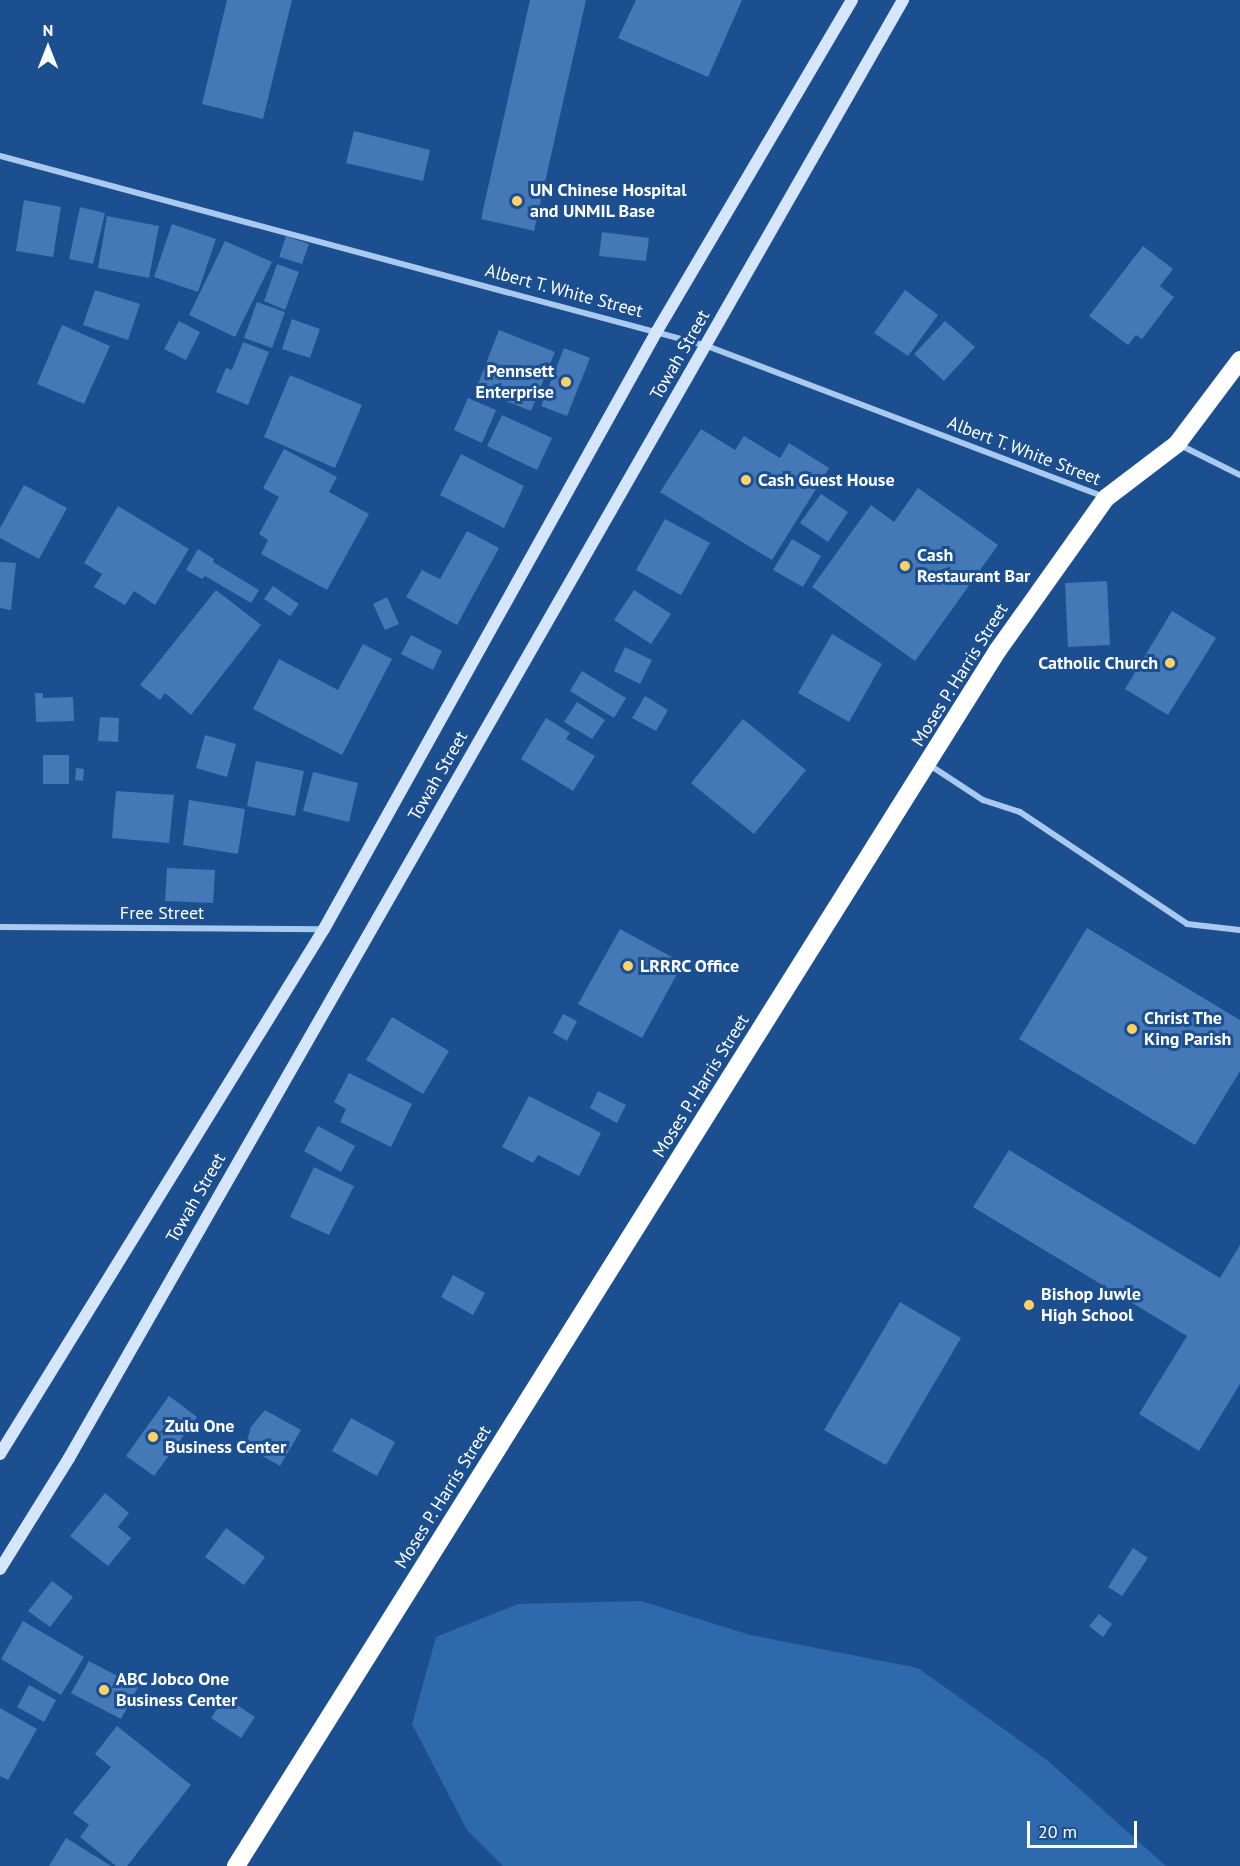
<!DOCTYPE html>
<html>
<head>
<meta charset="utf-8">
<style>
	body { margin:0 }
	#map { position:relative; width:1240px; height:1866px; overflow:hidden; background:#1b4f8f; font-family:"PT Sans",sans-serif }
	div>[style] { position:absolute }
	.green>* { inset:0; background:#2e69ad }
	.building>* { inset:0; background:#4478b7 }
	.street>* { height:6px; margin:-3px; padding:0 3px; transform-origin:3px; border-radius:3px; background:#a9c9ee }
	.secondary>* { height:12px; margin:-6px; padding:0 6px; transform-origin:6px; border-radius:6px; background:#d6e6fa }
	.highway>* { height:18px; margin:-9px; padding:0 9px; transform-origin:9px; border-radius:9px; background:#fff }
	.dots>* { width:16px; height:16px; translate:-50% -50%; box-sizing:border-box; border:3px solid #1b4f8f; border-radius:50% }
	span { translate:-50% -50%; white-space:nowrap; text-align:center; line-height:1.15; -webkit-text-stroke:6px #1b4f8f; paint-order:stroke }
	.poi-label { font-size:18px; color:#fff; font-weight:700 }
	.left { translate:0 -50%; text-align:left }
	.right { translate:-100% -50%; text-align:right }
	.street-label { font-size:18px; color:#fff }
	.north { position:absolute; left:18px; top:18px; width:60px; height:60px; -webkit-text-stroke:4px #1b4f8f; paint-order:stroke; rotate:0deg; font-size:16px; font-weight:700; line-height:24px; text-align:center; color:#fff }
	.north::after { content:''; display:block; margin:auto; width:21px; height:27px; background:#fff; clip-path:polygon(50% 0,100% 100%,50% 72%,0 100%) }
	.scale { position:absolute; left:1027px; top:1821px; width:110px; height:27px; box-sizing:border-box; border:3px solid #fff; border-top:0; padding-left:8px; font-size:18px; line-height:21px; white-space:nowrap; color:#fff; -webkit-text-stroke:4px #1b4f8f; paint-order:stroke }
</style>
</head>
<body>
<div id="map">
	<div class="green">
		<i style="clip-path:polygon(641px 1601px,750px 1635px,918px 1668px,1047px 1760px,1166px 1866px,503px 1866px,467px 1830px,412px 1724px,436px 1637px,518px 1604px)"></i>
	</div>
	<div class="building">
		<i style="clip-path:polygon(227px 0,292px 0,263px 119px,202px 104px)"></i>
		<i style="clip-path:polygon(530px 0,586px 0,534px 231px,481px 219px)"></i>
		<i style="clip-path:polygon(636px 0,742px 0,708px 77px,618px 38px)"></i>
		<i style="clip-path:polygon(354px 131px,430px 150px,423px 181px,346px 163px)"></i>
		<i style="clip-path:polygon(24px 200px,61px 207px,53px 257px,16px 251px)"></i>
		<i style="clip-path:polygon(80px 207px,105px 213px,93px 264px,69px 259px)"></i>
		<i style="clip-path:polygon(107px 216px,159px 226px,149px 278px,98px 268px)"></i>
		<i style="clip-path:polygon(172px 224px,216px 239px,198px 292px,154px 277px)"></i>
		<i style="clip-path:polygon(602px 232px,649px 238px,646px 261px,599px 256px)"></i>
		<i style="clip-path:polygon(286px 236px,309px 244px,302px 264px,279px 257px)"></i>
		<i style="clip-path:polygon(225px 241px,272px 262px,235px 337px,189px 315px)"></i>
		<i style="clip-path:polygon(1143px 246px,1173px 269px,1160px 286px,1174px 297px,1142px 339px,1136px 335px,1128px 345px,1089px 316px)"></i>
		<i style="clip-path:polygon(277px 264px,299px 272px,285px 310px,264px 301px)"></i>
		<i style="clip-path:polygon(95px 290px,140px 304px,128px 340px,83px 325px)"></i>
		<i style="clip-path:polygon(905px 290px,938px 315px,908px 356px,874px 333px)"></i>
		<i style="clip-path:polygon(257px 302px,285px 312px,272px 348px,244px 338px)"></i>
		<i style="clip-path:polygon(292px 319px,320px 329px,310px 358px,282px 349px)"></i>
		<i style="clip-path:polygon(179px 321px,200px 332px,186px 360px,164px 349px)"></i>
		<i style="clip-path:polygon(945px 321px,975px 347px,944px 381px,914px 354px)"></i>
		<i style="clip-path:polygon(62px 325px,110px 346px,84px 404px,37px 384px)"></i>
		<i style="clip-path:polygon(499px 330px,555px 352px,531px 411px,476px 389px)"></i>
		<i style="clip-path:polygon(243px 342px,269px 352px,248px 405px,216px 392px,226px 368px,232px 370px)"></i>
		<i style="clip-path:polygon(564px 348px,590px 358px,567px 416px,541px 406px)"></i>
		<i style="clip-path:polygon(290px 375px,362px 405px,335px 468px,264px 437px)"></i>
		<i style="clip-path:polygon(468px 398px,496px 410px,482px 443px,454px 430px)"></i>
		<i style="clip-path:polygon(502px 415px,552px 438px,537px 470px,487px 446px)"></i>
		<i style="clip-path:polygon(701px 429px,735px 450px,744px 436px,780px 458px,789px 443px,829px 468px,772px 560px,660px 492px)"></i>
		<i style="clip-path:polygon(284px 449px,337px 477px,329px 492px,369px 514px,327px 590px,261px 554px,268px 540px,259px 534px,279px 497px,263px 488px)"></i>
		<i style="clip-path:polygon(461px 454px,524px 486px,504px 528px,440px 495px)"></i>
		<i style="clip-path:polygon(24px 485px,67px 508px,39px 559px,0 538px,0 528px)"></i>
		<i style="clip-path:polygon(918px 488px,998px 545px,915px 661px,812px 587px,871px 505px,894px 522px)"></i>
		<i style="clip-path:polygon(821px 494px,848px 512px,828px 542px,800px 523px)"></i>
		<i style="clip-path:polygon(118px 506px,189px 549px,155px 605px,134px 591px,125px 605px,94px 587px,102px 574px,84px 563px)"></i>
		<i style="clip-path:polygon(665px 519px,710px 543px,681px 595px,636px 570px)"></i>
		<i style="clip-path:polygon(467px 531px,499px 548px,457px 625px,406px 597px,422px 570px,440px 579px)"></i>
		<i style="clip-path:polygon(792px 539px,821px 556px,803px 587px,773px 570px)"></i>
		<i style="clip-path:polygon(198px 549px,214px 559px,213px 562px,259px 590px,251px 603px,205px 576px,202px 579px,186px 570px)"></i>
		<i style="clip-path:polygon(0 562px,16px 563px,11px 610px,0 608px)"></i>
		<i style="clip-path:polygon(1107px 581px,1110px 645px,1068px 647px,1065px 583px)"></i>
		<i style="clip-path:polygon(273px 586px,299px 604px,290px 616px,264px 599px)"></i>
		<i style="clip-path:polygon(216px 590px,261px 625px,191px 715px,165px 693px,160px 700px,140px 685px)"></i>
		<i style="clip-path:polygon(634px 590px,671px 614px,651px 644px,614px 620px)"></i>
		<i style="clip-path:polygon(387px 597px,399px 624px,385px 630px,373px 604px)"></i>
		<i style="clip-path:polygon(1172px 611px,1216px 638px,1168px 715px,1125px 689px)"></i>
		<i style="clip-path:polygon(832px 634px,882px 664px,849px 722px,798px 693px)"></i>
		<i style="clip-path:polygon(411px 635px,442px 651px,433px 670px,401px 654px)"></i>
		<i style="clip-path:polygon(363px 644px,392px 659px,342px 755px,253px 709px,279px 659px,338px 690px)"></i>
		<i style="clip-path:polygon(625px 647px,652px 660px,640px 684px,614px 671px)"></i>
		<i style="clip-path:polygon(582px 671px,626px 698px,614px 718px,570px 691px)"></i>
		<i style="clip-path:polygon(35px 693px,43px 693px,43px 698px,73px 697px,74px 721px,36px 722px)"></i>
		<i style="clip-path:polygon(645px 696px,668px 710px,656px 731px,632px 718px)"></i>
		<i style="clip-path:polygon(577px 702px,605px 720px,592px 739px,564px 722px)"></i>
		<i style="clip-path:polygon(100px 717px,119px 718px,118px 742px,98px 741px)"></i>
		<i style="clip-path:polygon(546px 718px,570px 733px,566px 739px,595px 756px,573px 791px,521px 759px)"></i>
		<i style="clip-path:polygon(743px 719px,806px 770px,754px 834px,691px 783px)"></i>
		<i style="clip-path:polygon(205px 735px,236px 744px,227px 777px,196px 768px)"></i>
		<i style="clip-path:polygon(43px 755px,69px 755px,69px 784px,43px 784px)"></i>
		<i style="clip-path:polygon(256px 761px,304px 771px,295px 816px,247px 806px)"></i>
		<i style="clip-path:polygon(76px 768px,84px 769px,83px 781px,75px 780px)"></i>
		<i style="clip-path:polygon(313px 772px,358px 783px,349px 822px,303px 811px)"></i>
		<i style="clip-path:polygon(116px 791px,174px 795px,169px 843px,112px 838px)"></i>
		<i style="clip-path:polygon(189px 800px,245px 809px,238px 854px,183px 845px)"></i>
		<i style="clip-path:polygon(167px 868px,215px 870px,213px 903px,165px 901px)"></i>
		<i style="clip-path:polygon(1087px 928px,1240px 1020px,1240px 1071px,1195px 1145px,1019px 1039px)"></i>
		<i style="clip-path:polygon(620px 929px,683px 963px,642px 1038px,578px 1004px)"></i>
		<i style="clip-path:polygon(563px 1014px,577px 1021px,567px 1041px,553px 1033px)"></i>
		<i style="clip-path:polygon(392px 1017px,449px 1051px,423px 1094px,366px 1060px)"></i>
		<i style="clip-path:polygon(349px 1073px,412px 1104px,391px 1147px,340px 1122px,346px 1109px,334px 1102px)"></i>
		<i style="clip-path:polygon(598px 1091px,626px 1105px,617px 1123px,590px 1108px)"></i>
		<i style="clip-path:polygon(529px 1096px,601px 1133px,579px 1176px,538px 1155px,533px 1163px,502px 1147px)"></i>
		<i style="clip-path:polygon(318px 1126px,355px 1146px,341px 1172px,304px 1151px)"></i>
		<i style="clip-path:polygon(1009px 1150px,1220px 1278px,1240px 1245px,1240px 1384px,1199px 1451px,1139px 1414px,1187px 1336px,973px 1207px)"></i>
		<i style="clip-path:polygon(314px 1167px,354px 1186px,329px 1235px,290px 1217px)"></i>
		<i style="clip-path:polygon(453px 1275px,485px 1293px,473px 1315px,441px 1297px)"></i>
		<i style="clip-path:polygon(900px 1302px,961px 1338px,886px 1465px,824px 1430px)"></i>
		<i style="clip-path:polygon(169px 1396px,197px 1417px,154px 1476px,126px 1456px)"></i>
		<i style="clip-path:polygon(265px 1410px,301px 1430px,280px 1466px,245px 1446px,251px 1427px)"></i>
		<i style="clip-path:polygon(351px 1418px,395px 1442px,377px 1476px,332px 1451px)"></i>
		<i style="clip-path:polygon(105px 1493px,129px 1513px,118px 1527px,131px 1538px,108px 1566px,70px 1536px)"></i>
		<i style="clip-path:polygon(226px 1528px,265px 1557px,244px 1585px,205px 1557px)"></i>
		<i style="clip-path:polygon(1133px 1548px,1148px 1558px,1122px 1596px,1108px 1587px)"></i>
		<i style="clip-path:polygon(52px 1581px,73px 1597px,50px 1627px,28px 1611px)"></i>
		<i style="clip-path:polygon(1099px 1614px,1112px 1624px,1103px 1637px,1089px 1626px)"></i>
		<i style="clip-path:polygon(23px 1621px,84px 1657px,61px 1695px,1px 1659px)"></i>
		<i style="clip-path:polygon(89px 1661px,138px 1687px,121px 1719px,71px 1693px)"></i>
		<i style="clip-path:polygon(29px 1685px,56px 1700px,44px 1722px,17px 1707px)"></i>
		<i style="clip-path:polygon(225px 1697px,255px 1717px,241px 1738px,211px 1718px)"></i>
		<i style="clip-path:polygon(0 1708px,37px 1729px,8px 1780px,0 1776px)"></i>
		<i style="clip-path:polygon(117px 1726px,191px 1785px,127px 1866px,116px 1866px,80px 1837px,89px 1825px,73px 1813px,111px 1767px,95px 1754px)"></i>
		<i style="clip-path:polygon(66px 1838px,111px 1866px,49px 1866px)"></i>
	</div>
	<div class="street">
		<i style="left:0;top:156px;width:732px;rotate:15.04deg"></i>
		<i style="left:707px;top:346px;width:426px;rotate:20.8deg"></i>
		<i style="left:1178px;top:444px;width:69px;rotate:26.6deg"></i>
		<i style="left:928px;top:764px;width:66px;rotate:33.2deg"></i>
		<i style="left:983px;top:800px;width:39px;rotate:18deg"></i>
		<i style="left:1020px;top:812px;width:201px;rotate:33.8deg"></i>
		<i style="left:1187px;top:924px;width:53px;rotate:6.5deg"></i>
		<i style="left:0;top:927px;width:324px;rotate:0.4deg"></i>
	</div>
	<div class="secondary">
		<i style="left:0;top:1454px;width:617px;rotate:-58.32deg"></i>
		<i style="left:324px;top:929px;width:684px;rotate:-60.89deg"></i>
		<i style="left:657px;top:331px;width:384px;rotate:-59.5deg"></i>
		<i style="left:0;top:1569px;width:131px;rotate:-58.1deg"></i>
		<i style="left:69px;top:1458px;width:1680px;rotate:-60.23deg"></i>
	</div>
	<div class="highway">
		<i style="left:236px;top:1866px;width:1435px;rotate:-57.93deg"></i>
		<i style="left:998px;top:650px;width:186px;rotate:-54.6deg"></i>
		<i style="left:1106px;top:498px;width:89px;rotate:-37.3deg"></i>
		<i style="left:1177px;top:444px;width:105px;rotate:-53.1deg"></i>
	</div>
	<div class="dots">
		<i style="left:517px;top:201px;background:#ffd166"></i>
		<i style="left:566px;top:382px;background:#ffd166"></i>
		<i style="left:746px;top:480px;background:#ffd166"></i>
		<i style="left:905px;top:566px;background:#ffd166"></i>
		<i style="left:1170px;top:663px;background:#ffd166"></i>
		<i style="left:628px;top:966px;background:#ffd166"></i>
		<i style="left:1132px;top:1029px;background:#ffd166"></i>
		<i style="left:1029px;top:1305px;background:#ffd166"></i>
		<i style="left:153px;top:1437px;background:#ffd166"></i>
		<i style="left:104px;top:1690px;background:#ffd166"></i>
	</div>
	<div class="poi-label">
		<span class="left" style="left:530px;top:201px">UN Chinese Hospital<br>and UNMIL Base</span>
		<span class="right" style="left:554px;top:382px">Pennsett<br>Enterprise</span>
		<span class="left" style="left:758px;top:480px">Cash Guest House</span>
		<span class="left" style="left:917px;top:566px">Cash<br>Restaurant Bar</span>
		<span class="right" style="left:1158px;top:663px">Catholic Church</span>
		<span class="left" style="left:640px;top:966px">LRRRC Office</span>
		<span class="left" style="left:1144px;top:1029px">Christ The<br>King Parish</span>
		<span class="left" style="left:1041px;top:1305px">Bishop Juwle<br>High School</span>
		<span class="left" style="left:165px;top:1437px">Zulu One<br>Business Center</span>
		<span class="left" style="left:116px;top:1690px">ABC Jobco One<br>Business Center</span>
	</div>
	<div class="street-label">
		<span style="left:564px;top:291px;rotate:15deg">Albert T. White Street</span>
		<span style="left:680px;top:355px;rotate:-60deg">Towah Street</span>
		<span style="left:1024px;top:451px;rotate:21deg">Albert T. White Street</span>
		<span style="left:960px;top:675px;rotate:-58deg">Moses P. Harris Street</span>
		<span style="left:438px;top:776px;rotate:-60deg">Towah Street</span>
		<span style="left:162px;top:913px">Free Street</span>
		<span style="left:701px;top:1086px;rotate:-58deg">Moses P. Harris Street</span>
		<span style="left:196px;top:1198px;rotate:-60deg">Towah Street</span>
		<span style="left:443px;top:1497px;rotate:-58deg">Moses P. Harris Street</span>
	</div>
	<div class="north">N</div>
	<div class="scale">20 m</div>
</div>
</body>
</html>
